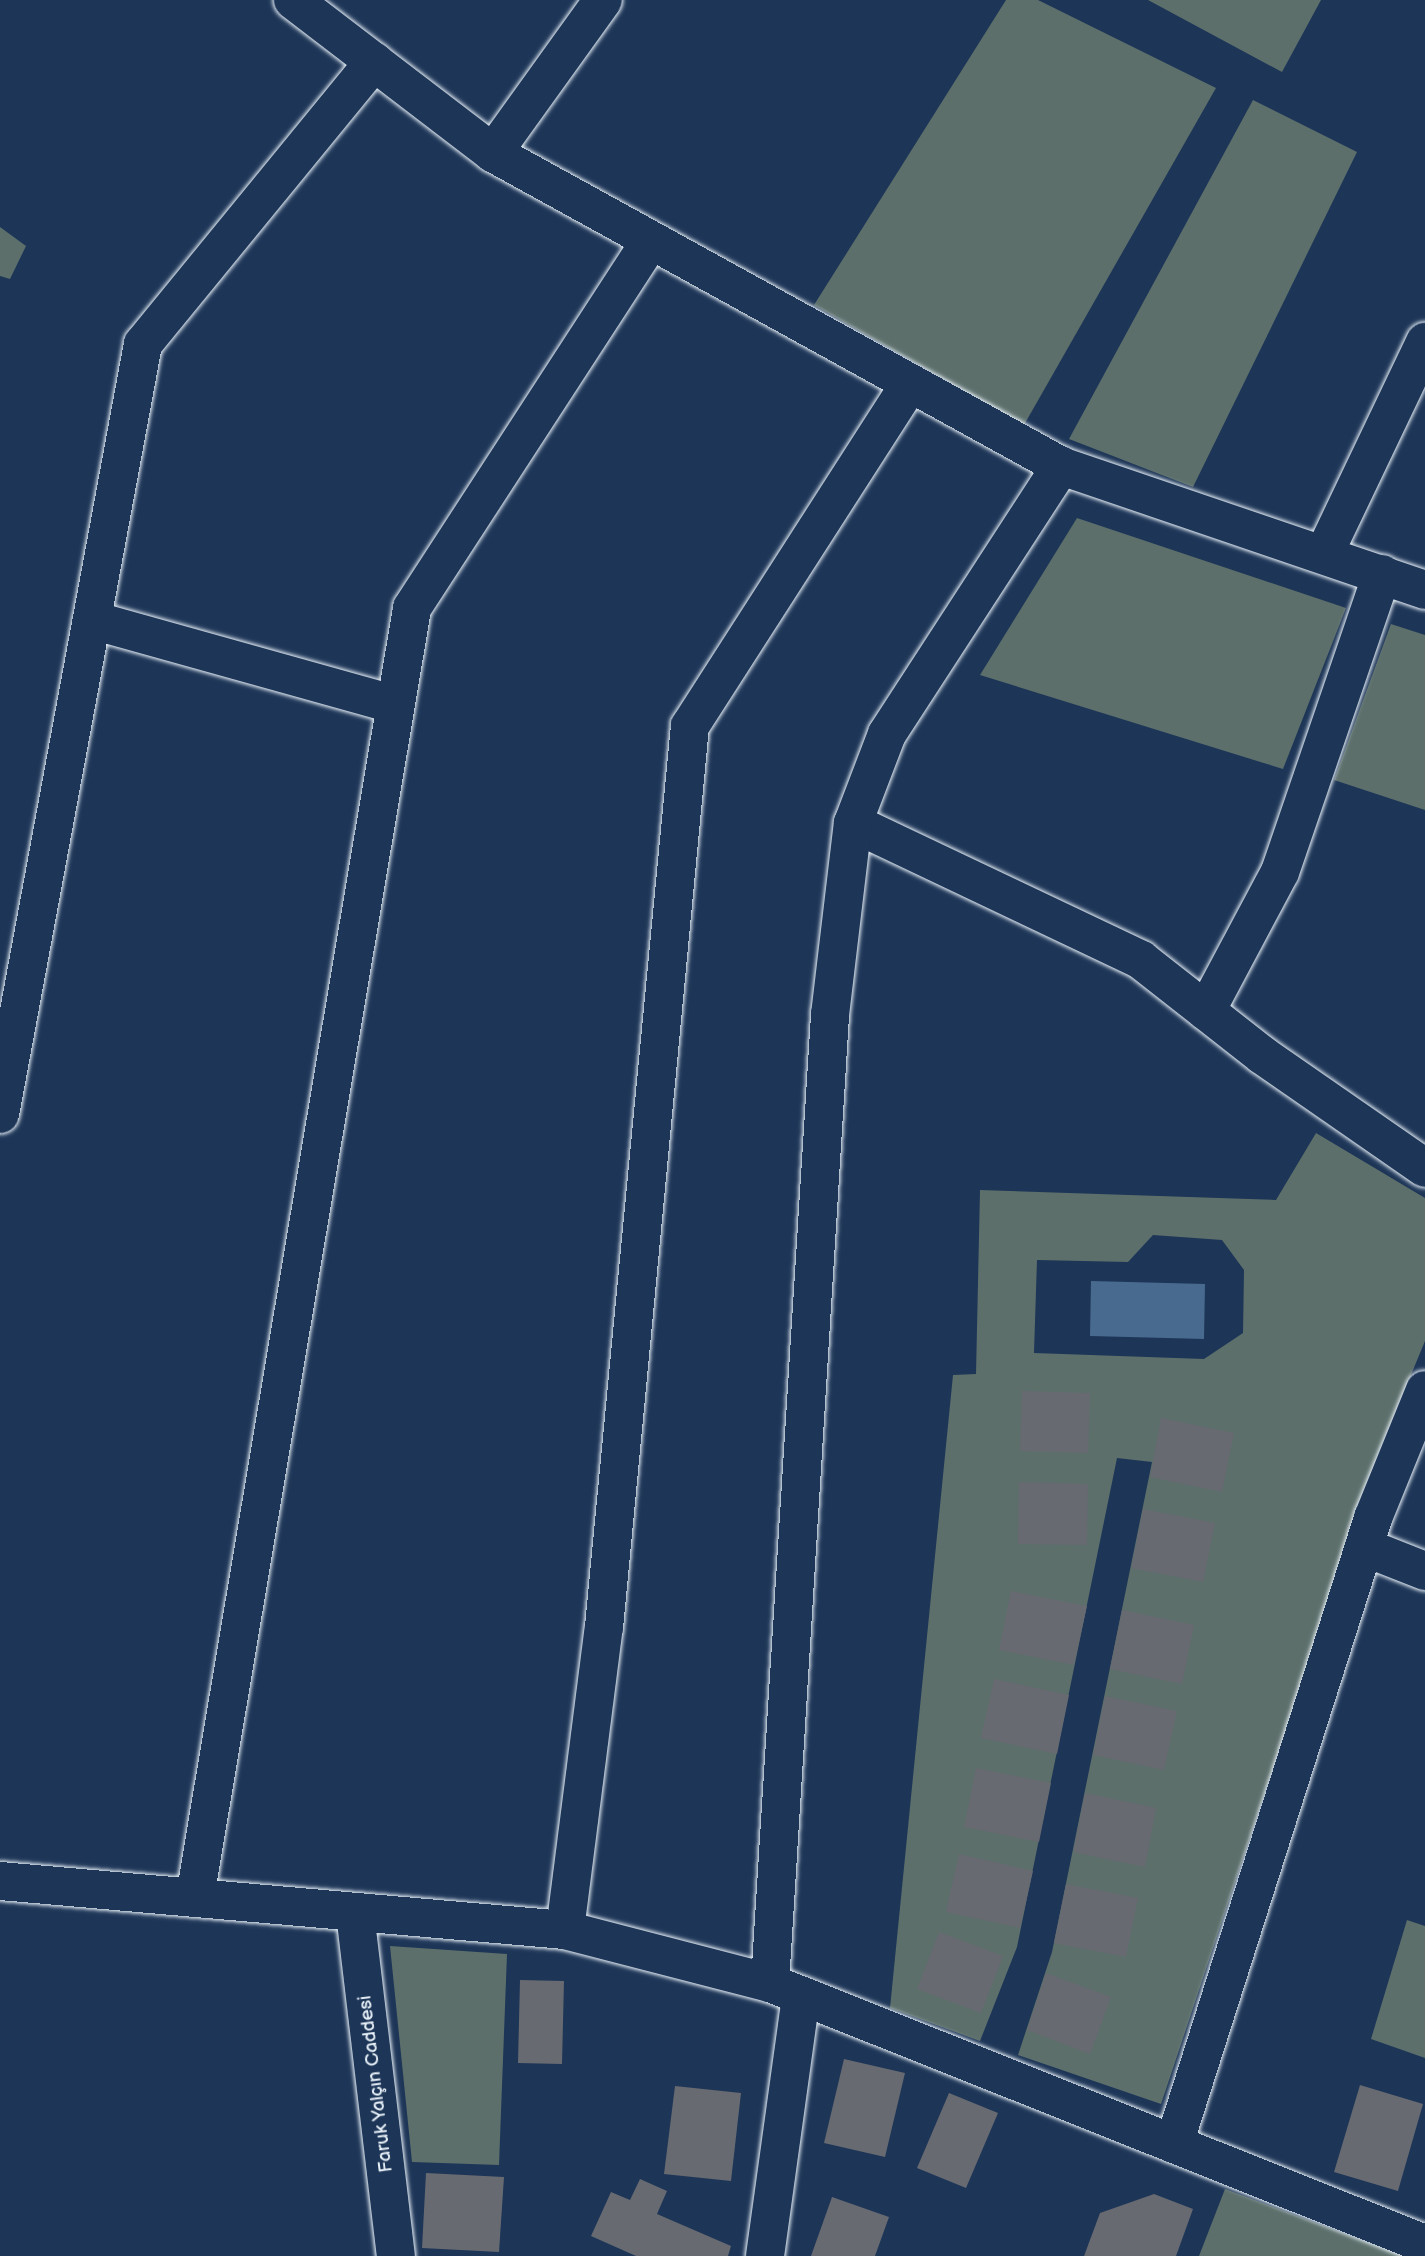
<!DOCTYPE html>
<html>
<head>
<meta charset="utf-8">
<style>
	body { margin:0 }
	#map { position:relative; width:1425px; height:2256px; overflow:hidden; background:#1d3557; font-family:"Balsamiq Sans",sans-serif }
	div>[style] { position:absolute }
	.green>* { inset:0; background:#5c6f6b }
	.water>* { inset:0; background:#486a8e }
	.building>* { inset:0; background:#676a71 }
	.roads { filter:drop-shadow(0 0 2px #e8f1f8) drop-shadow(0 0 2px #e8f1f8) }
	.minor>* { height:38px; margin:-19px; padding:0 19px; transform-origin:19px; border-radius:19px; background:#1d3557 }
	span { translate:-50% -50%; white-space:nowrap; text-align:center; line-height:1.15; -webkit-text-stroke:7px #1d3557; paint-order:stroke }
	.street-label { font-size:19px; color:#e8f1f8 }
</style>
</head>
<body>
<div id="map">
	<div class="green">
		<i style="clip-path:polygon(1006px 0,1038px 0,1216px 88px,1024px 425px,814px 305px)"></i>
		<i style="clip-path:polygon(1148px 0,1321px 0,1282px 72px)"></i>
		<i style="clip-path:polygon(1253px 100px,1357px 152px,1193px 487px,1069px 439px)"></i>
		<i style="clip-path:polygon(0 227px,26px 246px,10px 279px,0 276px)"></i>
		<i style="clip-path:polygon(1077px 518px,1346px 608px,1283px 769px,980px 675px)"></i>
		<i style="clip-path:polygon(1391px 624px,1425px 635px,1425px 810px,1334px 780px)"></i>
		<i style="clip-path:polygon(evenodd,1316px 1133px,1425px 1198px,1425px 1341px,1377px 1457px,1161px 2104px,1018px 2055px,1052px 1952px,1152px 1462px,1117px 1458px,1017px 1947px,980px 2041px,890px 2008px,953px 1375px,976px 1374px,980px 1190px,1276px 1200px,1316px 1133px,1153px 1235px,1222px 1240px,1244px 1270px,1243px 1333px,1204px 1359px,1034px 1353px,1037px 1260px,1128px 1262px,1153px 1235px)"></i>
		<i style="clip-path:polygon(1407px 1920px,1425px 1926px,1425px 2058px,1371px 2039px)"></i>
		<i style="clip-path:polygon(390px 1946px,507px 1954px,499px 2165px,412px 2162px)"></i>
		<i style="clip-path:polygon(1225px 2189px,1404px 2256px,1199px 2256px)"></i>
	</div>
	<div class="water">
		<i style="clip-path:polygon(1091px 1281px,1205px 1284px,1204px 1339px,1090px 1336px)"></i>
	</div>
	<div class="building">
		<i style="clip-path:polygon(1022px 1391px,1090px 1393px,1088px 1453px,1020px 1451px)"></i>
		<i style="clip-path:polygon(1161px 1418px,1234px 1433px,1222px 1492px,1150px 1477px)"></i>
		<i style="clip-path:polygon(1019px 1482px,1088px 1484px,1087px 1545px,1018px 1544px)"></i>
		<i style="clip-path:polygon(1143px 1509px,1215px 1523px,1203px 1582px,1131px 1568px)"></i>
		<i style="clip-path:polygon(1011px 1591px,1087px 1606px,1074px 1665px,999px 1650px)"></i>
		<i style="clip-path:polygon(1122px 1610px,1194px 1625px,1182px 1684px,1110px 1669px)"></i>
		<i style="clip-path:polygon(994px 1679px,1069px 1695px,1057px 1754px,981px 1738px)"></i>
		<i style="clip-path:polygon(1105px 1696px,1177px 1711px,1164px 1770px,1093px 1755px)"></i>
		<i style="clip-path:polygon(976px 1768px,1051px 1783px,1039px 1842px,964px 1827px)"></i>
		<i style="clip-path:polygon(1085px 1793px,1156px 1808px,1145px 1867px,1073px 1852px)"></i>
		<i style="clip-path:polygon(959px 1854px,1033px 1871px,1020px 1928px,946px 1912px)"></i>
		<i style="clip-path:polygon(1066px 1884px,1138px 1898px,1126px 1957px,1054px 1943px)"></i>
		<i style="clip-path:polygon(939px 1932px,1003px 1956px,981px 2013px,917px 1989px)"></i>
		<i style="clip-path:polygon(1046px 1973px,1111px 1997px,1090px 2054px,1027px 2030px)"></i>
		<i style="clip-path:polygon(520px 1980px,564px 1981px,562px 2064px,518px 2063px)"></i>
		<i style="clip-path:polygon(844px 2059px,905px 2073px,885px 2157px,824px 2143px)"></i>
		<i style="clip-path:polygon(1360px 2085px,1423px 2104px,1398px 2191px,1334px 2172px)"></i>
		<i style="clip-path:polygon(675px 2086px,741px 2093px,731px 2181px,664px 2174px)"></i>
		<i style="clip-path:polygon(949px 2093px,998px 2113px,966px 2188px,917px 2168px)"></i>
		<i style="clip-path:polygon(426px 2173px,504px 2177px,499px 2252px,422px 2248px)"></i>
		<i style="clip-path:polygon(640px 2179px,667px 2191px,657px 2214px,731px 2246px,728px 2256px,636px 2256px,591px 2236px,611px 2192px,630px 2200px)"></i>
		<i style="clip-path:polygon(1154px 2194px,1193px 2209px,1176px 2256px,1084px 2256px,1100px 2213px)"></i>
		<i style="clip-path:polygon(832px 2197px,889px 2217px,875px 2256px,811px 2256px)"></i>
	</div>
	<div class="roads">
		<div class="minor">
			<i style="left:293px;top:0;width:252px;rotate:37.4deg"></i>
			<i style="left:493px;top:153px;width:649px;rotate:28.86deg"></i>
			<i style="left:1061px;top:466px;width:385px;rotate:18.8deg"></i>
			<i style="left:493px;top:153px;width:188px;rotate:-54.3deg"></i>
			<i style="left:1325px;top:552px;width:233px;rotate:-64.5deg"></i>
			<i style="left:92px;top:620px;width:312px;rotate:15.6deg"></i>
			<i style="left:853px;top:823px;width:319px;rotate:25.4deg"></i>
			<i style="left:1141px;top:960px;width:154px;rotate:38.1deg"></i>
			<i style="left:1262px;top:1055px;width:198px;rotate:34.7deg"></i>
			<i style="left:1206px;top:1011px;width:157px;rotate:-62deg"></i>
			<i style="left:1280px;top:872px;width:315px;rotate:-71.1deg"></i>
			<i style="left:0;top:1114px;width:783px;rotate:-79.48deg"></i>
			<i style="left:143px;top:344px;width:365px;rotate:-50.7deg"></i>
			<i style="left:1364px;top:1547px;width:66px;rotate:21.5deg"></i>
			<i style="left:0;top:1881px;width:567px;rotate:4.96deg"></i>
			<i style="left:565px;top:1930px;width:212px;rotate:14.5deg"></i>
			<i style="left:770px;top:1983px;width:705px;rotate:21.73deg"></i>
			<i style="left:195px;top:1897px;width:1307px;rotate:-80.44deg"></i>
			<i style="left:412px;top:608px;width:437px;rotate:-57deg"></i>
			<i style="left:355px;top:1913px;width:345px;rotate:83.2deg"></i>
			<i style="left:565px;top:1930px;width:305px;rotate:-82.7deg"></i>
			<i style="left:604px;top:1627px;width:905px;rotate:-84.55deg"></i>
			<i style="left:690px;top:726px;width:405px;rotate:-57.3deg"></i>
			<i style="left:770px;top:1983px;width:970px;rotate:-86.45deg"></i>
			<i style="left:830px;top:1015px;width:193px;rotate:-83.2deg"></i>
			<i style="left:853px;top:823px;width:95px;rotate:-69.1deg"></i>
			<i style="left:887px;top:734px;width:320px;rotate:-57deg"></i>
			<i style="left:1174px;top:2144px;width:657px;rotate:-72.36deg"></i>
			<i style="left:1373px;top:1518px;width:138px;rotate:-67.9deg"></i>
			<i style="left:765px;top:2256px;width:262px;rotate:-82.1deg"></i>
		</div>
	</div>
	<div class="street-label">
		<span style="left:376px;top:2084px;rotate:-97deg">Faruk Yalçın Caddesi</span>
	</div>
</div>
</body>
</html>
